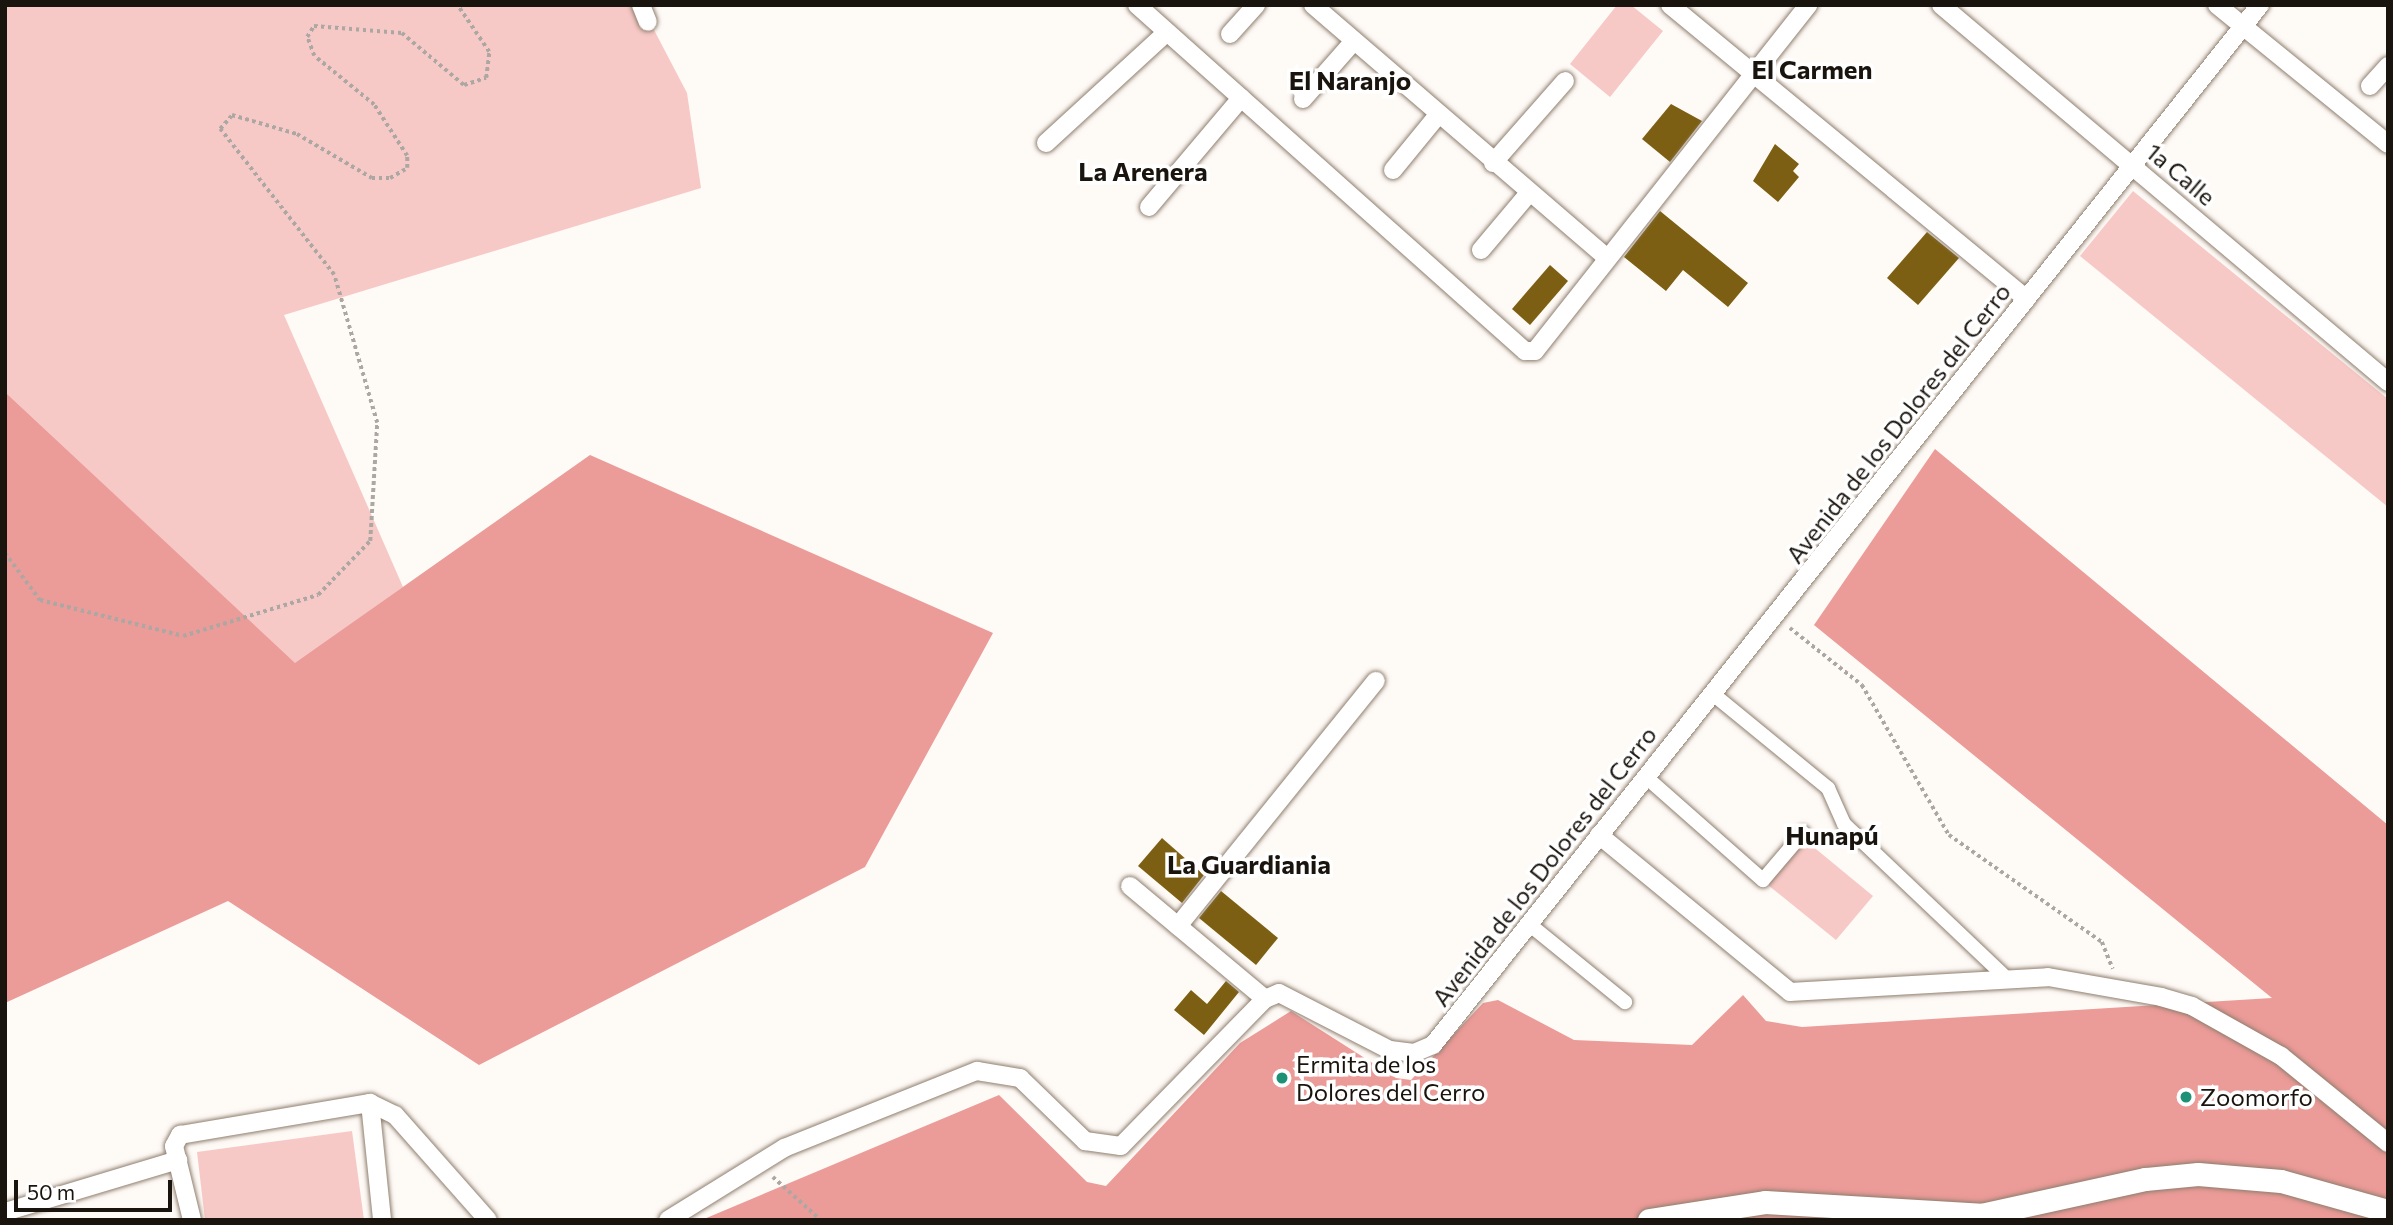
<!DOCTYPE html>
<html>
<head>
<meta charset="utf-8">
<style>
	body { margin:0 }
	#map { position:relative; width:2393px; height:1225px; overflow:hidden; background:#fefaf6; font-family:Commissioner,sans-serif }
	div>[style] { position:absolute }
	.green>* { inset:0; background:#f7c9c6 }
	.forest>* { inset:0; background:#eb9b98 }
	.building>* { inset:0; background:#7c5f12 }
	.path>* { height:3.5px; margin-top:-1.75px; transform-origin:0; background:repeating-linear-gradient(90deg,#aca7a3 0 3.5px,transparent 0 7px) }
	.roads { filter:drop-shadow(0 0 2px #8f7e6e) drop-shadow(0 0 2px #8f7e6e) }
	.pedestrian>* { height:14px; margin:-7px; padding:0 7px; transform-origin:7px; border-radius:7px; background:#fff }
	.minor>* { height:18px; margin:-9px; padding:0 9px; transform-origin:9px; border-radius:9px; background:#fff }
	.tertiary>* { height:23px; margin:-11.5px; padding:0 11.5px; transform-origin:11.5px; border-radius:11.5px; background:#fff }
	.dots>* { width:19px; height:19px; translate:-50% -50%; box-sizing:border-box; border:4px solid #fff; border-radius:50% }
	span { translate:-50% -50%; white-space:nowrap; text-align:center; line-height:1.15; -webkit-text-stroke:7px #fff; paint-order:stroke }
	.street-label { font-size:24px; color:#1a140e }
	.poi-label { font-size:24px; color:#1a140e }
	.left { translate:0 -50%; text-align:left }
	.neighbourhood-label { font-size:26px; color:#1a140e; font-weight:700 }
	.frame { position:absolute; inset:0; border:7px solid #1a140e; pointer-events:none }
	.scale { position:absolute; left:14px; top:1180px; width:158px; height:32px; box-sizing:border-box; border:4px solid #1a140e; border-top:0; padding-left:9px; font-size:21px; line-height:24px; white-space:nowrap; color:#1a140e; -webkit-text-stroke:5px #fff; paint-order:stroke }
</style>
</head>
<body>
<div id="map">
	<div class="green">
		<i style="clip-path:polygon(5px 5px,641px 5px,687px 93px,701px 188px,284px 315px,403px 587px,295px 664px,5px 392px)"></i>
		<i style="clip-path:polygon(1617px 5px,1631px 5px,1663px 31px,1610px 97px,1570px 64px)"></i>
		<i style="clip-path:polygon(2133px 191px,2388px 399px,2388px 507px,2080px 256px)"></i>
		<i style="clip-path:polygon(1805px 840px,1873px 896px,1836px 940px,1768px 885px)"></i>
		<i style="clip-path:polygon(352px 1131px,364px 1220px,205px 1220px,197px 1152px)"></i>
	</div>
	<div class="forest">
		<i style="clip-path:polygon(5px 392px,295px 663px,590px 455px,993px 633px,865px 867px,479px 1065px,228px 901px,5px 1003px)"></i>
		<i style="clip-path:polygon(1935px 449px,2388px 825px,2388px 1220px,704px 1219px,999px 1095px,1087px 1182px,1106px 1186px,1240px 1043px,1291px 1011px,1396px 1078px,1411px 1080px,1483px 1003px,1498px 1000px,1574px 1040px,1692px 1045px,1743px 995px,1766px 1021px,1802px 1027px,2272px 998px,1814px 625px)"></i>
	</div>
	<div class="building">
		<i style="clip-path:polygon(1671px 104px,1702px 121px,1670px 162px,1642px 139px)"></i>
		<i style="clip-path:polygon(1775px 144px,1799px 164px,1793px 171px,1799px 177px,1778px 202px,1753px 181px)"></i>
		<i style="clip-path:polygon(1660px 211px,1748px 283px,1728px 307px,1683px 270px,1666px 291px,1624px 257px)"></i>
		<i style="clip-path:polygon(1927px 232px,1959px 258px,1918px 305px,1887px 278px)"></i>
		<i style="clip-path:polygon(1550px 265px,1568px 281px,1530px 325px,1512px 309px)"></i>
		<i style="clip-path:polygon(1162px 838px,1204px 875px,1182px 903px,1138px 866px)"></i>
		<i style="clip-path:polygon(1221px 891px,1278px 938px,1256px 965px,1199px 918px)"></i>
		<i style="clip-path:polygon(1226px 981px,1239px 992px,1204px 1035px,1174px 1010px,1191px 990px,1207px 1004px)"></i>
	</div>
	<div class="path">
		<i style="left:5px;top:553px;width:59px;rotate:53.3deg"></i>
		<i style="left:40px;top:600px;width:147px;rotate:14.1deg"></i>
		<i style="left:183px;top:636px;width:141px;rotate:-16.9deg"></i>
		<i style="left:318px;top:595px;width:75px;rotate:-46.1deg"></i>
		<i style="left:370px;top:541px;width:118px;rotate:-86.6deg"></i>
		<i style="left:377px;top:423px;width:154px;rotate:-106.2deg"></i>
		<i style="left:334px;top:275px;width:185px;rotate:-128deg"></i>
		<i style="left:220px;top:129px;width:18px;rotate:-49deg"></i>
		<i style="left:232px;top:115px;width:68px;rotate:16.3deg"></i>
		<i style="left:297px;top:134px;width:87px;rotate:30.4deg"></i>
		<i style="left:372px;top:178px;width:18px"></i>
		<i style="left:390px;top:178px;width:20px;rotate:-30deg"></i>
		<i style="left:407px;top:168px;width:12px;rotate:-90deg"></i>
		<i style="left:407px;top:156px;width:61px;rotate:-122.9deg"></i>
		<i style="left:374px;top:105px;width:77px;rotate:-140.8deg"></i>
		<i style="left:314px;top:56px;width:20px;rotate:-110deg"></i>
		<i style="left:307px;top:37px;width:13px;rotate:-58deg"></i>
		<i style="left:314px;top:26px;width:88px;rotate:4.5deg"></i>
		<i style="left:402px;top:33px;width:81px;rotate:40deg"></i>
		<i style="left:464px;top:85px;width:23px;rotate:-18deg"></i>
		<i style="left:486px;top:78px;width:26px;rotate:-83deg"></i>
		<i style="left:489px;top:52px;width:57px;rotate:-124.2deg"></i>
		<i style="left:1790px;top:628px;width:92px;rotate:38.4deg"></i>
		<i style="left:1862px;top:685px;width:173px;rotate:59.9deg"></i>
		<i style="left:1949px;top:835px;width:187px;rotate:35deg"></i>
		<i style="left:2102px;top:942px;width:29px;rotate:68deg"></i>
		<i style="left:773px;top:1177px;width:64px;rotate:41.9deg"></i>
	</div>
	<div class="roads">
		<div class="pedestrian">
			<i style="left:1713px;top:694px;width:149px;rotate:39.3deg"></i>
			<i style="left:1828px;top:788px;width:39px;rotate:66deg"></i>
			<i style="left:1844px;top:824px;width:224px;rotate:43.5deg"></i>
			<i style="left:1646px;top:777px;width:156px;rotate:41.4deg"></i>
			<i style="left:1763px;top:880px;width:62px;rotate:-49.6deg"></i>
			<i style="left:1529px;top:924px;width:124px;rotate:39.1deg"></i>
		</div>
		<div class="minor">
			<i style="left:641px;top:5px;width:18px;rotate:68deg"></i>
			<i style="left:1137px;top:5px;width:520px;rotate:41.73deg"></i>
			<i style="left:1525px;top:351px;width:10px"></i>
			<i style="left:1535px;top:351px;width:441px;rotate:-51.7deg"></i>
			<i style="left:1313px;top:5px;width:386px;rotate:40.7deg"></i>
			<i style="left:1670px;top:5px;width:462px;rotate:39.5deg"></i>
			<i style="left:1941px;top:5px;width:585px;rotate:40.14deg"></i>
			<i style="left:2217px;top:5px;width:220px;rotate:39.1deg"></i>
			<i style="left:1230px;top:34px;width:39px;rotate:-48deg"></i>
			<i style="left:2370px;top:86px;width:27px;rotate:-48deg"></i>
			<i style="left:1303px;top:99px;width:77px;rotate:-48.7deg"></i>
			<i style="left:1046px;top:143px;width:164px;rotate:-42.5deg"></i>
			<i style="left:1493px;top:163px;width:109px;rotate:-48.7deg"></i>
			<i style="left:1393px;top:170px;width:71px;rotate:-50.7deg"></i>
			<i style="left:1149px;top:207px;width:143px;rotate:-49.8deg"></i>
			<i style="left:1481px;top:250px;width:75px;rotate:-49.9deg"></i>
			<i style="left:1599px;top:835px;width:247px;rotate:39.4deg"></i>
			<i style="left:1790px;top:992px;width:258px;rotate:-3.3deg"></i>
			<i style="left:2048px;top:977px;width:115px;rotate:10deg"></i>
			<i style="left:2161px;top:997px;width:32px;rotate:16deg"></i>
			<i style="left:2192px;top:1006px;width:102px;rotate:29.3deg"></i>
			<i style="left:2281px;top:1056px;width:138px;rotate:39.1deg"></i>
			<i style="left:1130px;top:886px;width:176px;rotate:39.9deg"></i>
			<i style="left:1178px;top:926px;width:315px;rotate:-51.1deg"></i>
			<i style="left:370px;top:1103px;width:118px;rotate:84.1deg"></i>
			<i style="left:5px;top:1212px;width:181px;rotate:-16.7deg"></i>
			<i style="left:192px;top:1220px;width:76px;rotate:-103.7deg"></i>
			<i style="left:174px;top:1146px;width:13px;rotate:-61deg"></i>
			<i style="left:180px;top:1135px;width:193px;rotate:-9.6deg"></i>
			<i style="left:370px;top:1103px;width:28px;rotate:26deg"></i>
			<i style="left:395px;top:1115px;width:140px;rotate:48.5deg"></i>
			<i style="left:668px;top:1220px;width:137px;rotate:-31.8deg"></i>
			<i style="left:784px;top:1148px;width:208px;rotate:-21.8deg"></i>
			<i style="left:977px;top:1071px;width:44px;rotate:9.2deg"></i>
			<i style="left:1020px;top:1078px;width:91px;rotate:44.1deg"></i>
			<i style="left:1085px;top:1141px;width:36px;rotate:8deg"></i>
			<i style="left:1121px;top:1146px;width:206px;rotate:-45.6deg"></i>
			<i style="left:1265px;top:999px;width:15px;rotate:-23deg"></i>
			<i style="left:1279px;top:993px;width:125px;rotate:27.2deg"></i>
			<i style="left:1390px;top:1050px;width:24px;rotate:7deg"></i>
			<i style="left:1414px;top:1053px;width:21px;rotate:-23deg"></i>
			<i style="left:1433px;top:1045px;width:1329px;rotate:-51.51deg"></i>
		</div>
		<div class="tertiary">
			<i style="left:1649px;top:1220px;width:117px;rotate:-8.8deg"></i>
			<i style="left:1765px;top:1202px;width:216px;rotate:3.4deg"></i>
			<i style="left:1981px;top:1215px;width:168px;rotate:-12.4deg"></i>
			<i style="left:2145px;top:1179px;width:53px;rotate:-5.4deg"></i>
			<i style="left:2198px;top:1174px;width:83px;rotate:4.8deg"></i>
			<i style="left:2281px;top:1181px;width:111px;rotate:15.7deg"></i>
		</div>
	</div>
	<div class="dots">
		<i style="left:1282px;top:1078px;background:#1c9175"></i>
		<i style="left:2186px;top:1097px;background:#1c9175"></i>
	</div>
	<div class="street-label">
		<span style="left:2181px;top:174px;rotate:40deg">1a Calle</span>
		<span style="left:1898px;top:423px;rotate:-52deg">Avenida de los Dolores del Cerro</span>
		<span style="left:1544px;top:866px;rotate:-52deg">Avenida de los Dolores del Cerro</span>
	</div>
	<div class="poi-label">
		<span class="left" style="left:1296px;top:1078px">Ermita de los<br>Dolores del Cerro</span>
		<span class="left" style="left:2200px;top:1097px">Zoomorfo</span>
	</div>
	<div class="neighbourhood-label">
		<span style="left:1812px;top:69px">El Carmen</span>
		<span style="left:1350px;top:80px">El Naranjo</span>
		<span style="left:1143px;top:171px">La Arenera</span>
		<span style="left:1832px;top:835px">Hunapú</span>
		<span style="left:1249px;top:864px">La Guardiania</span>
	</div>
	<div class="frame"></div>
	<div class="scale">50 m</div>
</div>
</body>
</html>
